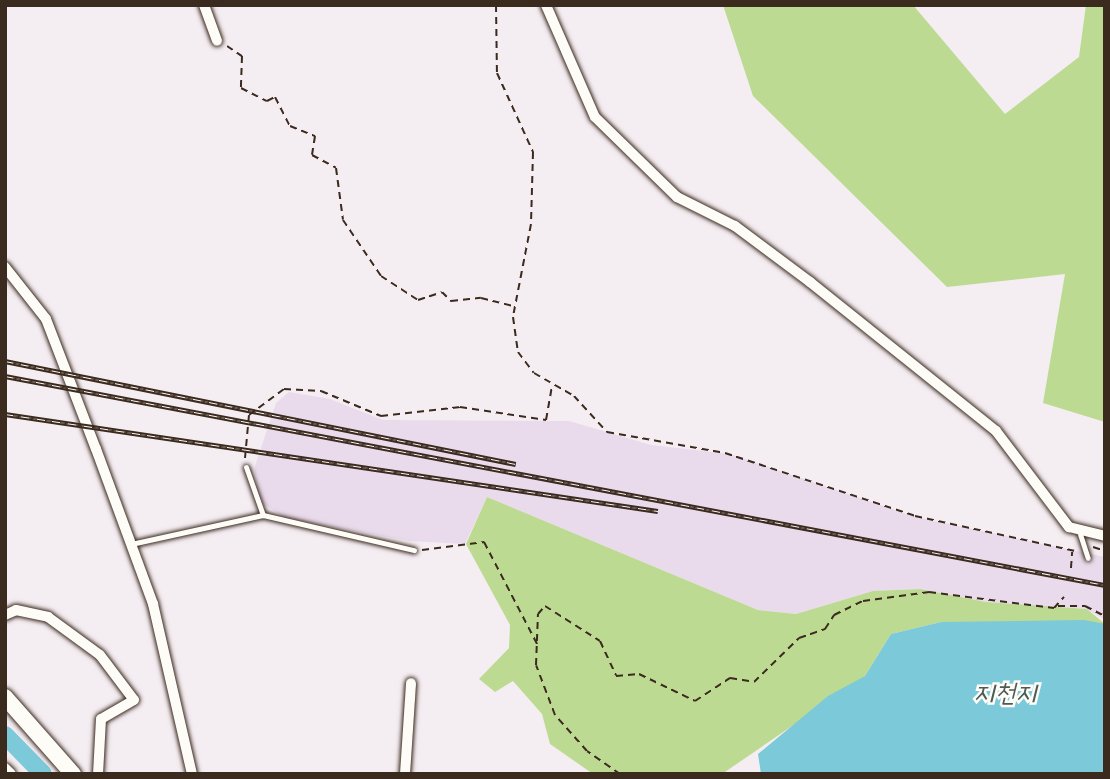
<!DOCTYPE html>
<html>
<head>
<meta charset="utf-8">
<style>
	body { margin:0 }
	#map { position:relative; width:1110px; height:779px; overflow:hidden; background:#f4edf2; font-family:"Gochi Hand","Poor Story",sans-serif }
	div>[style] { position:absolute }
	.built>* { inset:0; background:#eadbec }
	.green>* { inset:0; background:#bdda92 }
	.water>* { inset:0; background:#7bc9d9 }
	.river>* { height:18px; margin:-9px; padding:0 9px; transform-origin:9px; border-radius:9px; background:#7bc9d9 }
	.path>* { height:2px; margin-top:-1px; transform-origin:0; background:repeating-linear-gradient(90deg,#3b2a1e 0 7px,transparent 0 12px) }
	.roads { filter:drop-shadow(0 0 2px #3b2a1e) drop-shadow(0 0 2px #3b2a1e) }
	.lane>* { height:5px; margin:-2.5px; padding:0 2.5px; transform-origin:2.5px; border-radius:2.5px; background:#fdfcf7 }
	.street>* { height:10px; margin:-5px; padding:0 5px; transform-origin:5px; border-radius:5px; background:#fdfcf7 }
	.secondary>* { height:16px; margin:-8px; padding:0 8px; transform-origin:8px; border-radius:8px; background:#fdfcf7 }
	.rail>* { height:5px; margin-top:-2.5px; transform-origin:0; background:repeating-linear-gradient(90deg,#fdfcf7 0 8px,#3b2a1e 0 16px); box-sizing:border-box; border-block:2px solid #3b2a1e }
	span { translate:-50% -50%; white-space:nowrap; text-align:center; line-height:1.15; -webkit-text-stroke:5px #fdfcf7; paint-order:stroke }
	.water-label { font-size:26px; color:#4e5a56; font-style:italic }
	.frame { position:absolute; inset:0; border:7px solid #3b2a1e; pointer-events:none }
</style>
</head>
<body>
<div id="map">
	<div class="built">
		<i style="clip-path:polygon(289px 392px,330px 399px,383px 420px,569px 421px,651px 445px,730px 454px,916px 517px,1105px 557px,1105px 620px,1087px 609px,986px 602px,920px 589px,873px 591px,796px 614px,758px 610px,487px 497px,465px 544px,409px 541px,286px 518px,260px 502px,254px 469px,276px 403px)"></i>
	</div>
	<div class="green">
		<i style="clip-path:polygon(723px 5px,913px 5px,1005px 114px,1079px 57px,1086px 5px,1105px 5px,1105px 422px,1043px 403px,1065px 274px,947px 287px,753px 96px)"></i>
		<i style="clip-path:polygon(487px 497px,758px 610px,796px 614px,873px 591px,920px 589px,986px 602px,1087px 609px,1105px 624px,941px 622px,891px 634px,865px 676px,722px 774px,593px 774px,550px 744px,542px 714px,513px 681px,495px 692px,479px 679px,509px 648px,510px 625px,466px 544px)"></i>
	</div>
	<div class="water">
		<i style="clip-path:polygon(1084px 620px,1105px 624px,1105px 774px,761px 774px,758px 754px,828px 696px,865px 676px,891px 634px,941px 622px)"></i>
	</div>
	<div class="river">
		<i style="left:5px;top:735px;width:54px;rotate:45.7deg"></i>
	</div>
	<div class="path">
		<i style="left:496px;top:5px;width:68px;rotate:89.2deg"></i>
		<i style="left:497px;top:73px;width:87px;rotate:65.5deg"></i>
		<i style="left:533px;top:152px;width:72px;rotate:91.6deg"></i>
		<i style="left:531px;top:224px;width:95px;rotate:101deg"></i>
		<i style="left:513px;top:317px;width:35px;rotate:82deg"></i>
		<i style="left:518px;top:352px;width:26px;rotate:53deg"></i>
		<i style="left:534px;top:373px;width:46px;rotate:29.9deg"></i>
		<i style="left:574px;top:396px;width:49px;rotate:47.5deg"></i>
		<i style="left:607px;top:432px;width:120px;rotate:10.1deg"></i>
		<i style="left:725px;top:453px;width:200px;rotate:18.3deg"></i>
		<i style="left:915px;top:516px;width:165px;rotate:12.3deg"></i>
		<i style="left:227px;top:46px;width:18px;rotate:34deg"></i>
		<i style="left:242px;top:56px;width:32px;rotate:92deg"></i>
		<i style="left:241px;top:88px;width:29px;rotate:27deg"></i>
		<i style="left:267px;top:101px;width:9px;rotate:-27deg"></i>
		<i style="left:275px;top:97px;width:33px;rotate:63deg"></i>
		<i style="left:290px;top:126px;width:27px;rotate:22deg"></i>
		<i style="left:315px;top:136px;width:19px;rotate:99deg"></i>
		<i style="left:312px;top:155px;width:27px;rotate:28deg"></i>
		<i style="left:336px;top:168px;width:52px;rotate:82.3deg"></i>
		<i style="left:343px;top:220px;width:68px;rotate:55.8deg"></i>
		<i style="left:381px;top:276px;width:44px;rotate:33deg"></i>
		<i style="left:418px;top:300px;width:25px;rotate:-18deg"></i>
		<i style="left:442px;top:292px;width:13px;rotate:45deg"></i>
		<i style="left:451px;top:301px;width:30px;rotate:-6deg"></i>
		<i style="left:481px;top:298px;width:34px;rotate:14deg"></i>
		<i style="left:245px;top:458px;width:43px;rotate:-84.7deg"></i>
		<i style="left:249px;top:415px;width:44px;rotate:-36.6deg"></i>
		<i style="left:284px;top:389px;width:37px;rotate:3deg"></i>
		<i style="left:321px;top:391px;width:65px;rotate:22.6deg"></i>
		<i style="left:381px;top:416px;width:80px;rotate:-6.5deg"></i>
		<i style="left:460px;top:407px;width:87px;rotate:8.6deg"></i>
		<i style="left:546px;top:420px;width:34px;rotate:-80deg"></i>
		<i style="left:1093px;top:547px;width:13px;rotate:18deg"></i>
		<i style="left:422px;top:550px;width:63px;rotate:-7.4deg"></i>
		<i style="left:484px;top:542px;width:115px;rotate:62.5deg"></i>
		<i style="left:1071px;top:568px;width:16px;rotate:-86deg"></i>
		<i style="left:1058px;top:606px;width:27px"></i>
		<i style="left:1085px;top:606px;width:22px;rotate:27deg"></i>
		<i style="left:620px;top:774px;width:40px;rotate:-145.1deg"></i>
		<i style="left:587px;top:751px;width:48px;rotate:-131.6deg"></i>
		<i style="left:555px;top:715px;width:53px;rotate:-110.8deg"></i>
		<i style="left:536px;top:665px;width:51px;rotate:-87.8deg"></i>
		<i style="left:538px;top:614px;width:11px;rotate:-49deg"></i>
		<i style="left:545px;top:606px;width:65px;rotate:32.5deg"></i>
		<i style="left:600px;top:641px;width:38px;rotate:65deg"></i>
		<i style="left:616px;top:676px;width:23px;rotate:-5deg"></i>
		<i style="left:639px;top:674px;width:62px;rotate:25.7deg"></i>
		<i style="left:695px;top:701px;width:42px;rotate:-33.3deg"></i>
		<i style="left:730px;top:678px;width:24px;rotate:9deg"></i>
		<i style="left:754px;top:682px;width:63px;rotate:-44.4deg"></i>
		<i style="left:799px;top:638px;width:28px;rotate:-19deg"></i>
		<i style="left:825px;top:629px;width:17px;rotate:-57deg"></i>
		<i style="left:834px;top:615px;width:32px;rotate:-26deg"></i>
		<i style="left:863px;top:601px;width:67px;rotate:-7.8deg"></i>
		<i style="left:929px;top:592px;width:126px;rotate:7.3deg"></i>
		<i style="left:1054px;top:608px;width:15px;rotate:-48deg"></i>
	</div>
	<div class="roads">
		<div class="lane">
			<i style="left:246px;top:467px;width:51px;rotate:70.5deg"></i>
			<i style="left:1080px;top:534px;width:25px;rotate:72deg"></i>
			<i style="left:131px;top:544px;width:135px;rotate:-12.4deg"></i>
			<i style="left:263px;top:515px;width:155px;rotate:13.1deg"></i>
		</div>
		<div class="street">
			<i style="left:204px;top:5px;width:38px;rotate:70deg"></i>
			<i style="left:546px;top:5px;width:122px;rotate:66.4deg"></i>
			<i style="left:595px;top:117px;width:115px;rotate:44.3deg"></i>
			<i style="left:677px;top:197px;width:65px;rotate:26.6deg"></i>
			<i style="left:735px;top:226px;width:94px;rotate:36.7deg"></i>
			<i style="left:810px;top:282px;width:238px;rotate:38.7deg"></i>
			<i style="left:996px;top:431px;width:121px;rotate:52.8deg"></i>
			<i style="left:1069px;top:527px;width:37px;rotate:14deg"></i>
			<i style="left:5px;top:267px;width:66px;rotate:51.7deg"></i>
			<i style="left:46px;top:319px;width:139px;rotate:69deg"></i>
			<i style="left:96px;top:449px;width:165px;rotate:69.8deg"></i>
			<i style="left:153px;top:604px;width:174px;rotate:77.1deg"></i>
			<i style="left:5px;top:615px;width:12px;rotate:-24deg"></i>
			<i style="left:16px;top:610px;width:33px;rotate:12deg"></i>
			<i style="left:48px;top:617px;width:64px;rotate:36.2deg"></i>
			<i style="left:100px;top:655px;width:56px;rotate:52.9deg"></i>
			<i style="left:134px;top:700px;width:38px;rotate:150deg"></i>
			<i style="left:101px;top:719px;width:55px;rotate:93.1deg"></i>
			<i style="left:5px;top:768px;width:8px;rotate:45deg"></i>
			<i style="left:405px;top:774px;width:91px;rotate:-86.2deg"></i>
		</div>
		<div class="secondary">
			<i style="left:5px;top:697px;width:103px;rotate:48.6deg"></i>
		</div>
	</div>
	<div class="rail">
		<i style="left:5px;top:361px;width:521px;rotate:11.4deg"></i>
		<i style="left:5px;top:376px;width:1120px;rotate:10.76deg"></i>
		<i style="left:5px;top:414px;width:660px;rotate:8.45deg"></i>
	</div>
	<div class="water-label">
		<span style="left:1005px;top:697px">지천지</span>
	</div>
	<div class="frame"></div>
</div>
</body>
</html>
